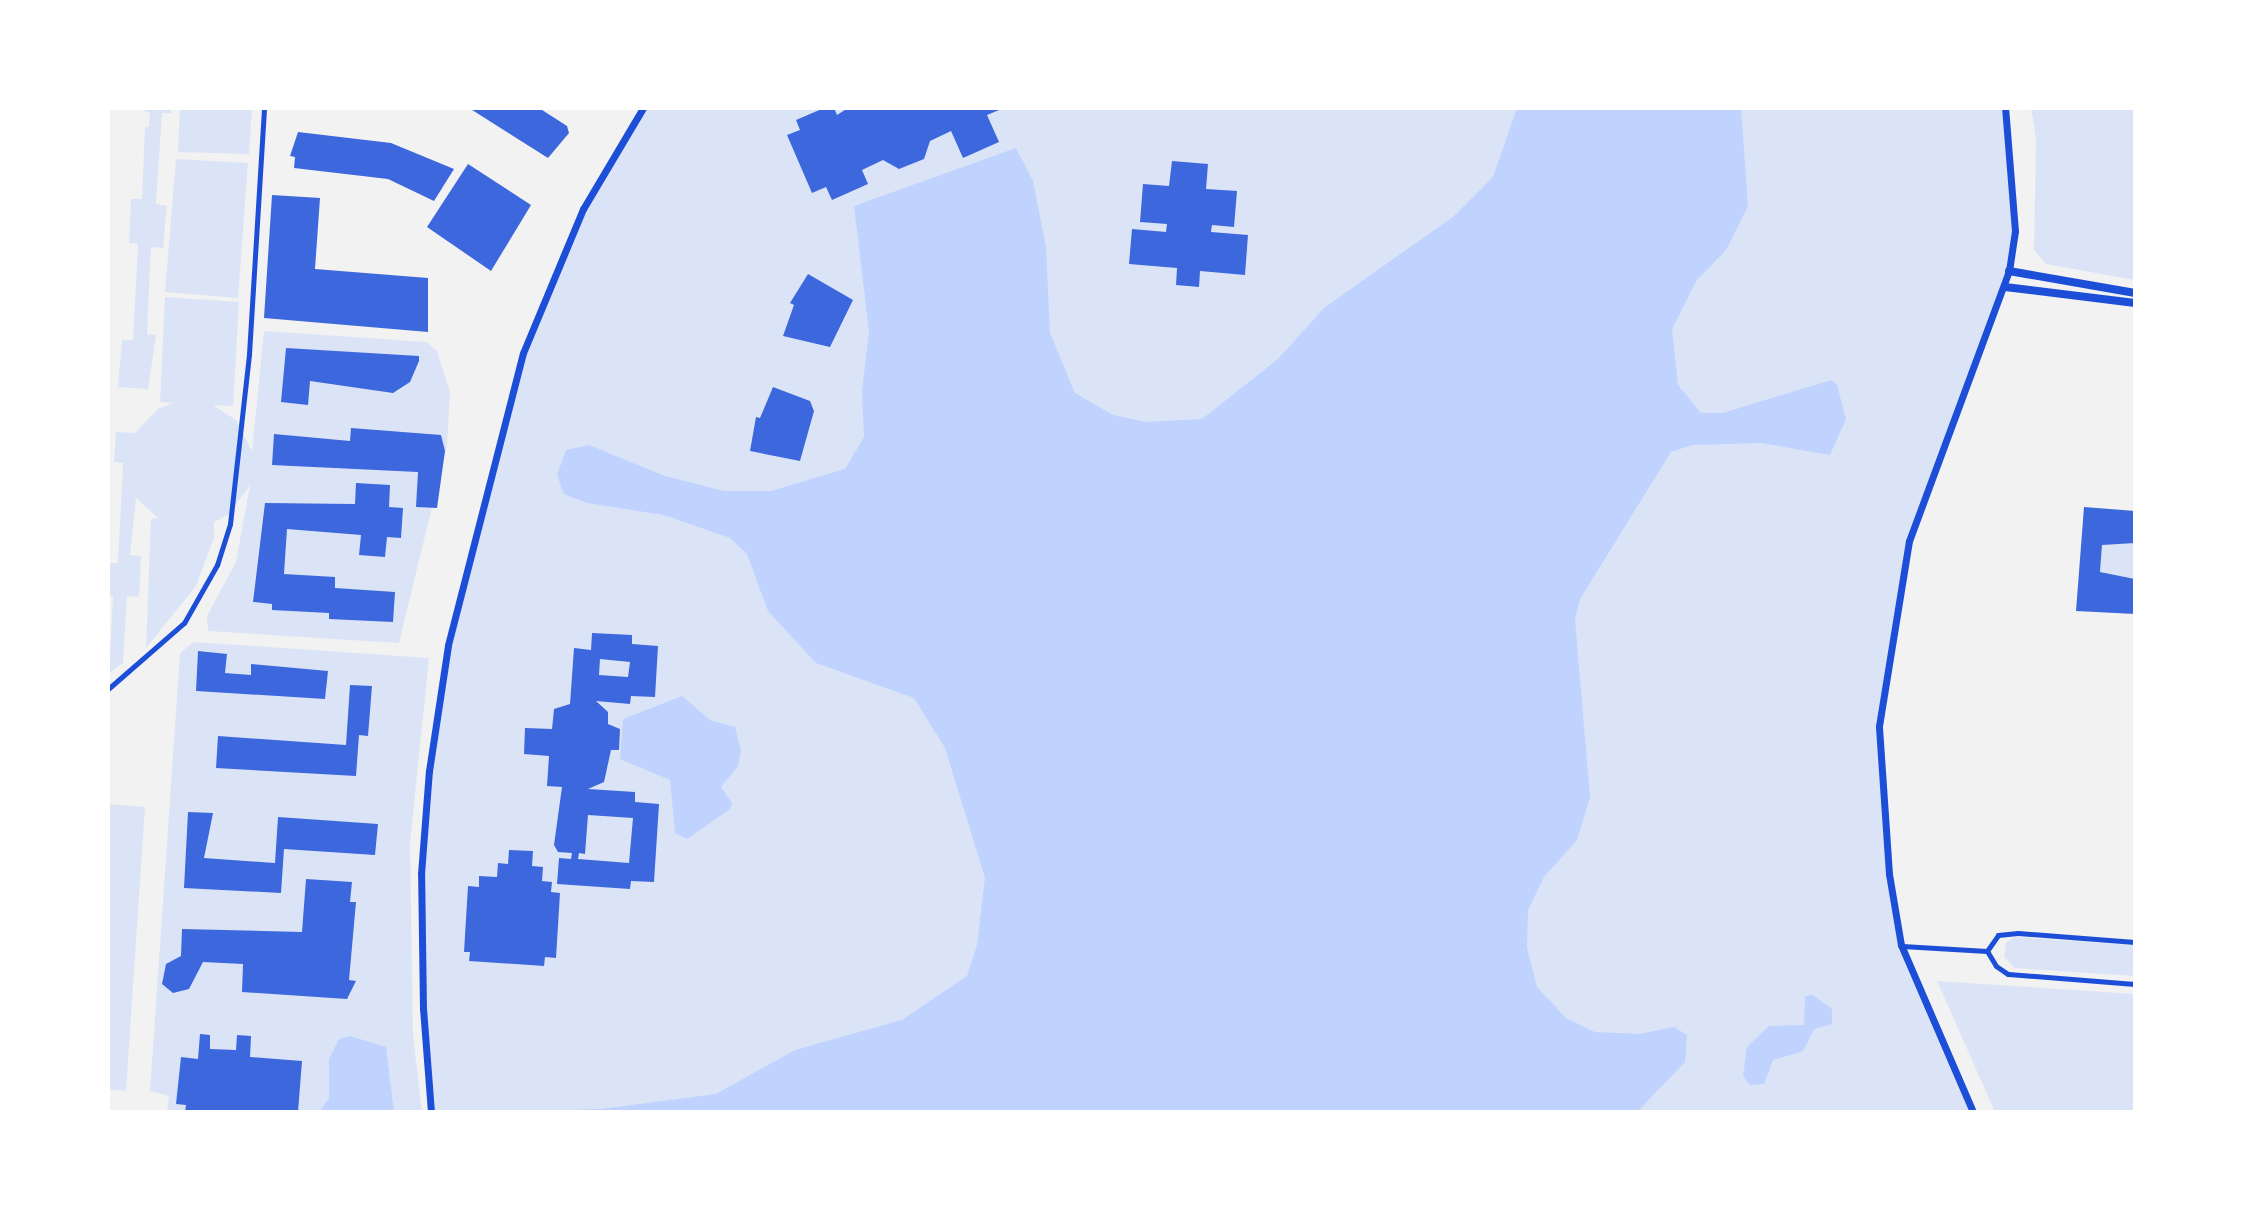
<!DOCTYPE html>
<html>
<head>
<meta charset="utf-8">
<style>
	body { margin:0 }
	#map { position:relative; width:2243px; height:1220px; overflow:hidden; background:#f2f2f2; font-family:"PT Serif",serif }
	div>[style] { position:absolute }
	.green>* { inset:0; background:#dbe4f7 }
	.water>* { inset:0; background:#bfd3fe }
	.building>* { inset:0; background:#3d67dc }
	.minor>* { height:5px; margin:-2.5px; padding:0 2.5px; transform-origin:2.5px; border-radius:2.5px; background:#1d4ed8 }
	.tertiary>* { height:7px; margin:-3.5px; padding:0 3.5px; transform-origin:3.5px; border-radius:3.5px; background:#1d4ed8 }
	.secondary>* { height:8px; margin:-4px; padding:0 4px; transform-origin:4px; border-radius:4px; background:#1d4ed8 }
	span { translate:-50% -50%; white-space:nowrap; text-align:center; line-height:1.15; -webkit-text-stroke:8px #fff; paint-order:stroke }
	.frame { position:absolute; inset:0; border:110px solid #fff; pointer-events:none }
</style>
</head>
<body>
<div id="map">
	<div class="green">
		<i style="clip-path:polygon(137px 108px,171px 108px,171px 113px,162px 113px,156px 204px,167px 206px,163px 248px,151px 247px,147px 334px,156px 335px,148px 389px,118px 387px,122px 340px,133px 340px,138px 244px,129px 243px,131px 199px,142px 199px,145px 127px,149px 127px,150px 113px)"></i>
		<i style="clip-path:polygon(180px 108px,252px 108px,249px 154px,178px 152px)"></i>
		<i style="clip-path:polygon(643px 108px,2005px 108px,2015px 231px,2009px 271px,1909px 541px,1879px 726px,1889px 874px,1901px 945px,1973px 1112px,431px 1112px,421px 874px,439px 697px,513px 387px,568px 240px)"></i>
		<i style="clip-path:polygon(2031px 108px,2135px 108px,2135px 280px,2046px 264px,2034px 250px,2036px 138px)"></i>
		<i style="clip-path:polygon(176px 159px,248px 163px,238px 298px,165px 292px)"></i>
		<i style="clip-path:polygon(165px 297px,239px 302px,233px 406px,213px 405px,236px 420px,252px 451px,264px 331px,426px 342px,437px 351px,450px 392px,447px 445px,399px 643px,208px 631px,207px 616px,236px 562px,250px 485px,229px 514px,214px 522px,214px 538px,196px 586px,146px 648px,151px 519px,158px 518px,136px 498px,130px 555px,141px 556px,139px 597px,127px 596px,123px 663px,109px 673px,113px 596px,108px 595px,109px 563px,118px 563px,123px 463px,114px 462px,116px 432px,135px 433px,158px 409px,173px 403px,160px 402px)"></i>
		<i style="clip-path:polygon(2108px 542px,2135px 543px,2135px 579px,2100px 572px,2102px 545px)"></i>
		<i style="clip-path:polygon(194px 642px,429px 658px,410px 843px,413px 1036px,422px 1112px,167px 1112px,169px 1096px,150px 1091px,180px 653px)"></i>
		<i style="clip-path:polygon(108px 804px,145px 807px,126px 1091px,108px 1089px)"></i>
		<i style="clip-path:polygon(2014px 937px,2135px 945px,2135px 976px,2015px 968px,2004px 957px,2006px 943px)"></i>
		<i style="clip-path:polygon(1937px 981px,2135px 994px,2135px 1112px,1995px 1112px)"></i>
	</div>
	<div class="water">
		<i style="clip-path:polygon(1517px 108px,1741px 108px,1748px 206px,1726px 250px,1696px 281px,1672px 329px,1678px 385px,1701px 413px,1723px 413px,1831px 380px,1837px 385px,1846px 419px,1830px 455px,1761px 443px,1692px 445px,1671px 452px,1580px 599px,1575px 620px,1590px 797px,1577px 840px,1544px 877px,1528px 910px,1527px 948px,1537px 987px,1566px 1018px,1595px 1032px,1639px 1034px,1674px 1027px,1687px 1035px,1685px 1062px,1637px 1112px,515px 1112px,601px 1109px,716px 1094px,795px 1050px,902px 1020px,967px 976px,977px 945px,985px 878px,945px 748px,914px 698px,816px 663px,768px 611px,747px 554px,730px 538px,664px 515px,587px 503px,564px 494px,557px 475px,566px 450px,589px 445px,665px 476px,724px 491px,771px 491px,845px 469px,864px 437px,862px 392px,869px 331px,854px 206px,1016px 148px,1033px 181px,1046px 247px,1050px 333px,1075px 393px,1113px 415px,1146px 422px,1202px 419px,1278px 359px,1324px 308px,1454px 216px,1493px 177px)"></i>
		<i style="clip-path:polygon(682px 696px,710px 720px,735px 727px,741px 751px,738px 766px,721px 787px,732px 803px,730px 809px,687px 839px,675px 833px,670px 780px,620px 759px,623px 719px)"></i>
		<i style="clip-path:polygon(1813px 995px,1832px 1009px,1832px 1024px,1814px 1029px,1803px 1051px,1773px 1060px,1764px 1084px,1750px 1085px,1743px 1076px,1747px 1047px,1769px 1026px,1804px 1025px,1805px 996px)"></i>
		<i style="clip-path:polygon(350px 1036px,386px 1047px,394px 1112px,319px 1112px,329px 1098px,329px 1059px,339px 1039px)"></i>
	</div>
	<div class="building">
		<i style="clip-path:polygon(469px 108px,539px 108px,567px 126px,569px 133px,548px 158px)"></i>
		<i style="clip-path:polygon(824px 108px,834px 108px,837px 115px,848px 108px,1004px 108px,987px 115px,999px 142px,963px 158px,951px 131px,930px 141px,924px 159px,899px 169px,883px 160px,862px 170px,868px 184px,832px 200px,826px 187px,812px 193px,787px 135px,800px 130px,796px 120px)"></i>
		<i style="clip-path:polygon(298px 132px,391px 143px,454px 169px,434px 201px,388px 179px,294px 168px,295px 157px,290px 156px)"></i>
		<i style="clip-path:polygon(1172px 161px,1208px 164px,1206px 189px,1237px 191px,1234px 227px,1212px 225px,1211px 232px,1248px 235px,1245px 275px,1200px 271px,1199px 287px,1176px 285px,1177px 268px,1129px 264px,1132px 229px,1166px 232px,1167px 224px,1140px 222px,1143px 184px,1169px 186px)"></i>
		<i style="clip-path:polygon(468px 164px,531px 205px,491px 271px,427px 227px)"></i>
		<i style="clip-path:polygon(272px 195px,320px 198px,315px 269px,428px 278px,428px 332px,264px 318px)"></i>
		<i style="clip-path:polygon(808px 274px,853px 300px,830px 347px,783px 336px,794px 305px,790px 303px)"></i>
		<i style="clip-path:polygon(286px 348px,419px 356px,419px 361px,410px 382px,393px 393px,310px 381px,308px 405px,281px 402px)"></i>
		<i style="clip-path:polygon(773px 387px,810px 401px,814px 411px,800px 461px,750px 451px,756px 417px,760px 418px)"></i>
		<i style="clip-path:polygon(351px 428px,441px 435px,445px 451px,437px 508px,416px 507px,418px 472px,272px 465px,274px 434px,350px 441px)"></i>
		<i style="clip-path:polygon(356px 483px,390px 485px,389px 507px,403px 508px,401px 538px,387px 537px,385px 557px,359px 555px,361px 535px,287px 529px,284px 574px,335px 577px,335px 588px,395px 592px,393px 622px,329px 619px,329px 613px,272px 610px,272px 604px,253px 602px,265px 503px,355px 504px)"></i>
		<i style="clip-path:polygon(2084px 507px,2135px 511px,2135px 543px,2102px 545px,2100px 572px,2135px 579px,2135px 614px,2076px 611px)"></i>
		<i style="clip-path:polygon(evenodd,592px 633px,632px 635px,632px 644px,658px 646px,655px 697px,631px 696px,630px 704px,596px 701px,608px 712px,608px 724px,620px 729px,619px 750px,611px 750px,604px 782px,588px 789px,635px 792px,635px 802px,659px 804px,654px 882px,631px 881px,630px 889px,557px 884px,559px 858px,571px 859px,572px 853px,558px 852px,554px 845px,562px 787px,547px 786px,549px 756px,524px 754px,525px 728px,552px 729px,554px 709px,570px 704px,574px 648px,591px 650px,592px 633px,600px 659px,630px 662px,628px 677px,599px 675px,600px 659px,592px 633px,588px 815px,633px 818px,629px 863px,578px 859px,579px 853px,585px 854px,588px 815px)"></i>
		<i style="clip-path:polygon(198px 651px,227px 654px,225px 673px,251px 675px,251px 664px,328px 671px,325px 699px,196px 691px)"></i>
		<i style="clip-path:polygon(350px 685px,372px 686px,368px 736px,359px 735px,356px 776px,216px 768px,218px 736px,346px 745px)"></i>
		<i style="clip-path:polygon(188px 812px,213px 813px,204px 858px,275px 863px,278px 817px,378px 824px,375px 855px,284px 849px,281px 893px,184px 888px)"></i>
		<i style="clip-path:polygon(509px 850px,533px 851px,532px 866px,543px 867px,542px 881px,552px 882px,551px 892px,560px 893px,556px 958px,545px 957px,544px 966px,469px 961px,470px 952px,464px 952px,468px 886px,479px 887px,479px 876px,497px 877px,498px 863px,508px 864px)"></i>
		<i style="clip-path:polygon(306px 879px,352px 882px,350px 902px,356px 902px,349px 980px,356px 981px,347px 999px,242px 992px,243px 964px,203px 962px,189px 989px,173px 993px,162px 984px,166px 964px,181px 956px,182px 929px,302px 932px)"></i>
		<i style="clip-path:polygon(200px 1034px,210px 1035px,210px 1049px,236px 1050px,237px 1035px,251px 1036px,250px 1057px,302px 1061px,298px 1112px,185px 1112px,186px 1105px,176px 1104px,181px 1057px,198px 1059px)"></i>
	</div>
	<div class="minor">
		<i style="left:108px;top:689px;width:101px;rotate:-41deg"></i>
		<i style="left:184px;top:623px;width:67px;rotate:-60.4deg"></i>
		<i style="left:217px;top:565px;width:43px;rotate:-72.4deg"></i>
		<i style="left:230px;top:524px;width:171px;rotate:-83.6deg"></i>
		<i style="left:249px;top:354px;width:246px;rotate:-86.5deg"></i>
		<i style="left:1902px;top:946px;width:85px;rotate:3.4deg"></i>
		<i style="left:1987px;top:951px;width:19px;rotate:-55deg"></i>
		<i style="left:1998px;top:935px;width:20px;rotate:-6deg"></i>
		<i style="left:2018px;top:933px;width:117px;rotate:4.4deg"></i>
		<i style="left:1987px;top:951px;width:17px;rotate:59deg"></i>
		<i style="left:1996px;top:966px;width:14px;rotate:34deg"></i>
		<i style="left:2008px;top:974px;width:127px;rotate:4.5deg"></i>
	</div>
	<div class="tertiary">
		<i style="left:431px;top:1112px;width:103px;rotate:-94.4deg"></i>
		<i style="left:423px;top:1009px;width:135px;rotate:-90.8deg"></i>
		<i style="left:421px;top:874px;width:103px;rotate:-85.6deg"></i>
		<i style="left:429px;top:771px;width:127px;rotate:-81.4deg"></i>
		<i style="left:448px;top:645px;width:301px;rotate:-75.6deg"></i>
		<i style="left:523px;top:353px;width:156px;rotate:-67.4deg"></i>
		<i style="left:583px;top:209px;width:117px;rotate:-59.3deg"></i>
		<i style="left:1973px;top:1112px;width:182px;rotate:-113.3deg"></i>
		<i style="left:1901px;top:945px;width:72px;rotate:-99.6deg"></i>
		<i style="left:1889px;top:874px;width:148px;rotate:-93.9deg"></i>
		<i style="left:1879px;top:726px;width:187px;rotate:-80.8deg"></i>
		<i style="left:1909px;top:541px;width:288px;rotate:-69.7deg"></i>
		<i style="left:2009px;top:271px;width:40px;rotate:-81.5deg"></i>
		<i style="left:2015px;top:231px;width:123px;rotate:-94.6deg"></i>
	</div>
	<div class="secondary">
		<i style="left:2009px;top:271px;width:128px;rotate:9.9deg"></i>
		<i style="left:2005px;top:287px;width:131px;rotate:7deg"></i>
	</div>
	<div class="frame"></div>
</div>
</body>
</html>
